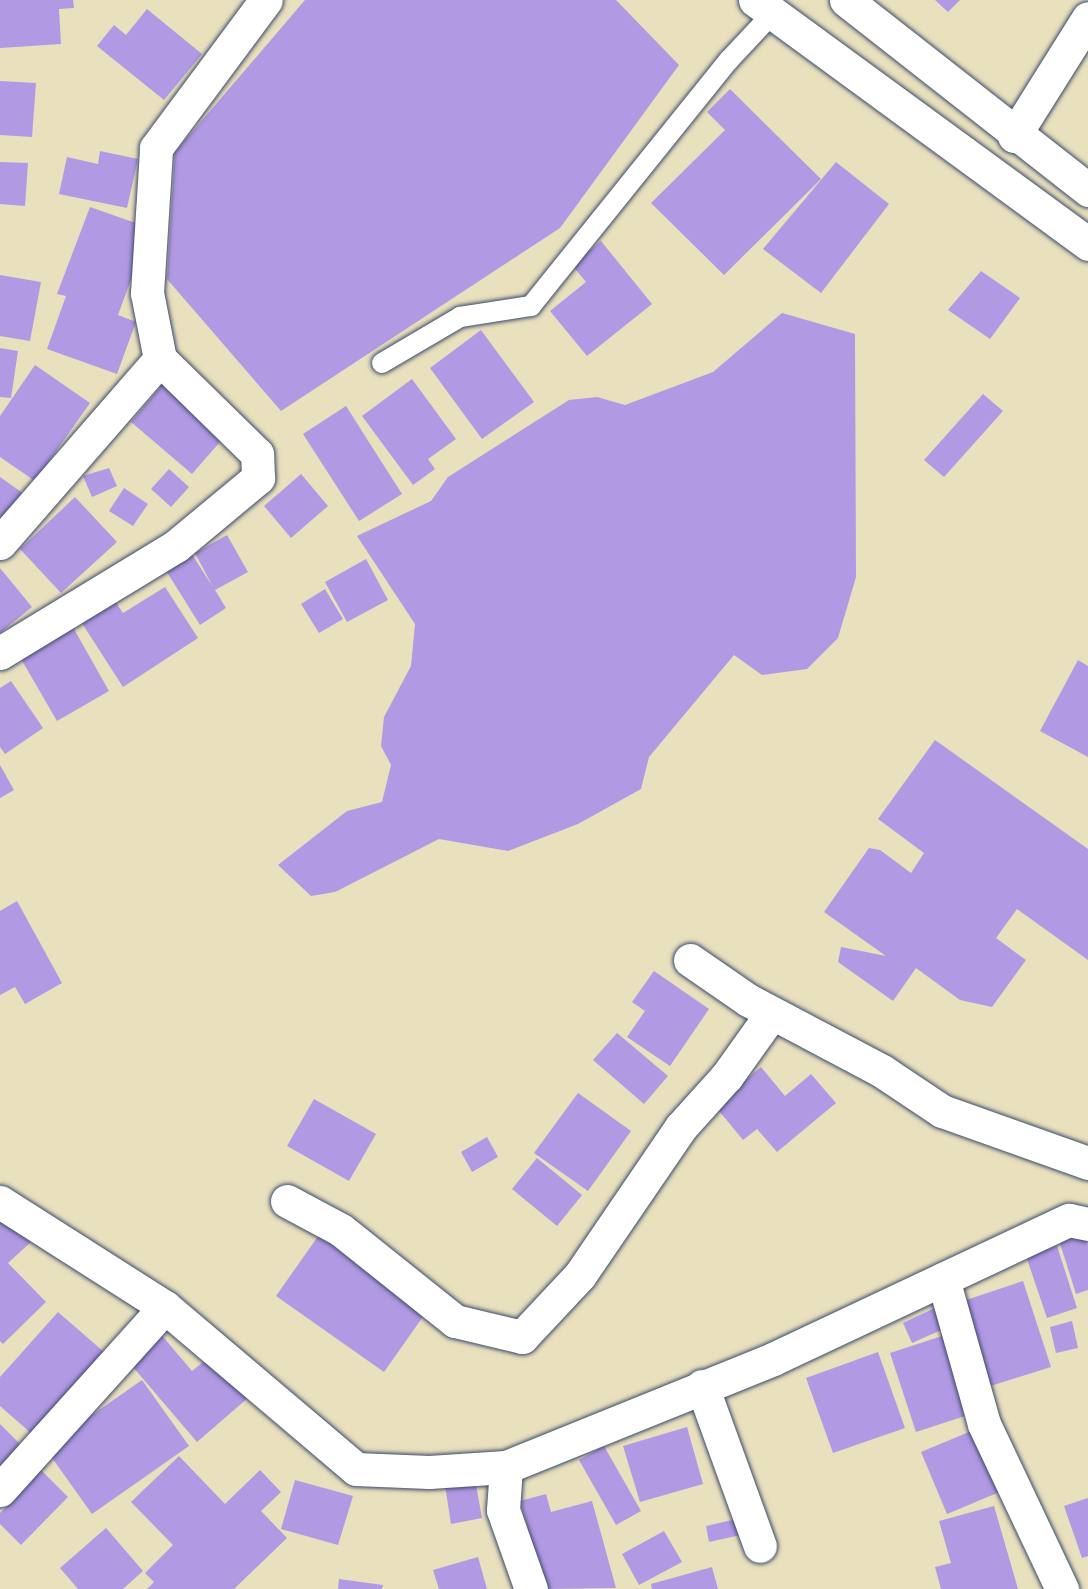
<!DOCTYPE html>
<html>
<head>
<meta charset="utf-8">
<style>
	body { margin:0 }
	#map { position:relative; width:1088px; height:1589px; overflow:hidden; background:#e9e0bd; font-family:"Gochi Hand",sans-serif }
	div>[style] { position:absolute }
	.building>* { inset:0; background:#b299e3 }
	.roads { filter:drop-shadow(0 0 2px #3a4a6c) drop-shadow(0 0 2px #3a4a6c) }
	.lane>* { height:20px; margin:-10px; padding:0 10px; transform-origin:10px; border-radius:10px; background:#fff }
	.street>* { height:33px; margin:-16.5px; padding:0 16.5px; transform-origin:16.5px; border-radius:16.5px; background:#fff }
	.primary>* { height:33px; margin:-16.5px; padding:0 16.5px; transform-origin:16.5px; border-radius:16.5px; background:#fff }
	span { translate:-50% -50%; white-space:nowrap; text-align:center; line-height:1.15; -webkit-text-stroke:6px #f7f3e8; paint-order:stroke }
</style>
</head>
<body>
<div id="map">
	<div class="building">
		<i style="clip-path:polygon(0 0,73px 0,74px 8px,59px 9px,61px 44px,0 48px)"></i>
		<i style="clip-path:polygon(305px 0,616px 0,679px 65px,560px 228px,281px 411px,167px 279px,175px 152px)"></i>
		<i style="clip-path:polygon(935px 0,960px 0,948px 12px)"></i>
		<i style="clip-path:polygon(147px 9px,202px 54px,164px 100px,97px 46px,114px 25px,126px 35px)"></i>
		<i style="clip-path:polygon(0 81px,36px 83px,32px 137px,0 135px)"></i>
		<i style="clip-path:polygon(730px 89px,821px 179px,724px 275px,651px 203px,725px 130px,707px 112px)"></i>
		<i style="clip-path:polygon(100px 151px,138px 159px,127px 208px,59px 194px,67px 157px,98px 164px)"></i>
		<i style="clip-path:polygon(0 162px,28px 163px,25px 206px,0 204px)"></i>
		<i style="clip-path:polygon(836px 162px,889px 204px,821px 293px,763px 249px)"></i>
		<i style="clip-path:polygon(90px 207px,150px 228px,118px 315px,136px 322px,117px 374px,47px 349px,66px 296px,57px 294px)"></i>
		<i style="clip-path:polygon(601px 241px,652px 304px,587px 356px,550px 311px,586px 282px,572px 265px)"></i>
		<i style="clip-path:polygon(981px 271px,1020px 298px,990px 339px,948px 310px)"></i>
		<i style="clip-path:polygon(0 275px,41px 282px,30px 341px,0 336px)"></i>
		<i style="clip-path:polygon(782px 313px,855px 334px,856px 577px,838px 638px,807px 669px,762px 675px,734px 655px,649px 757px,641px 789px,578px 824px,508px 851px,439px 839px,335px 892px,311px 896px,278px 865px,347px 811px,382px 802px,391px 765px,381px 746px,384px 717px,411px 666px,415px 624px,357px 536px,431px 501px,448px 477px,569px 400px,597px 397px,625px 405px,713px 372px)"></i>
		<i style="clip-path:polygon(481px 330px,534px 402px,482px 439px,430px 368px)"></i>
		<i style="clip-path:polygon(0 348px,18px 351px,11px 398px,0 397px)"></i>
		<i style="clip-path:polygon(35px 365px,90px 403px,35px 481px,0 457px,0 416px)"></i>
		<i style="clip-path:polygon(412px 379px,456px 439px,428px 459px,435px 469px,413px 485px,362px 416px)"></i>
		<i style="clip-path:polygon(164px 383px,226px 435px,192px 474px,131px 422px)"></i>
		<i style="clip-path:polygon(983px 394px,1003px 411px,944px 477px,924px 460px)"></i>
		<i style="clip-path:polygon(346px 406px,402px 494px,359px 521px,303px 434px)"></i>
		<i style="clip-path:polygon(109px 468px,117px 486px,92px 497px,83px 476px)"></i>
		<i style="clip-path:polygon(169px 469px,189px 487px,171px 507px,151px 489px)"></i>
		<i style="clip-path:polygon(301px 474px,328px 506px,291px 538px,264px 506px)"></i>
		<i style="clip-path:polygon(0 477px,24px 494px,0 527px)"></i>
		<i style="clip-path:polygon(124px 488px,148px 504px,133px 526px,109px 511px)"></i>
		<i style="clip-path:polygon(75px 497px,117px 542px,61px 593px,20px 549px)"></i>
		<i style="clip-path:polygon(227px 535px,248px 572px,215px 590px,226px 608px,200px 625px,165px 569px,191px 553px,213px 587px,195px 553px)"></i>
		<i style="clip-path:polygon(366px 559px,388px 600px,347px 622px,325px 582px)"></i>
		<i style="clip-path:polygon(0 568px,32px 607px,0 633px)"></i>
		<i style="clip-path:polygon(165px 587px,198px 638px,123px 687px,78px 617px,111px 595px,123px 613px)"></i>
		<i style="clip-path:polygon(325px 589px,343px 619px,319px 633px,301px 604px)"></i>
		<i style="clip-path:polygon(70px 622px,109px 691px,57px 721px,17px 652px)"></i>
		<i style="clip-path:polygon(1078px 660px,1088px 666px,1088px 757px,1040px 731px)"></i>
		<i style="clip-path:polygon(11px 681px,43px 728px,5px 754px,0 747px,0 688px)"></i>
		<i style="clip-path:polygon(935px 740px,1088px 849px,1088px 960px,1017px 909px,996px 938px,1026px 960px,992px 1007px,960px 1000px,916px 968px,893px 1001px,838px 962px,841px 947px,886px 956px,824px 912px,869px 848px,880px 850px,911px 873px,924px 853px,878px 819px)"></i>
		<i style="clip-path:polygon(0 765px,14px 790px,0 798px)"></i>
		<i style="clip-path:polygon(17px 901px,62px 983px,25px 1004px,15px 987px,0 995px,0 911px)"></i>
		<i style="clip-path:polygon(654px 971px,709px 1009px,670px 1066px,627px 1037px,645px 1011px,632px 1002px)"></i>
		<i style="clip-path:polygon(617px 1033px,668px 1076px,644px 1104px,593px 1060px)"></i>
		<i style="clip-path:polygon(761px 1067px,785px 1096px,811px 1074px,836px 1103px,777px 1152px,757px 1129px,743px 1140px,715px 1106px)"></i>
		<i style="clip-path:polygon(578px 1093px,631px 1131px,588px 1191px,534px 1153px)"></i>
		<i style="clip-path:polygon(314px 1099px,376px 1134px,349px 1181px,287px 1146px)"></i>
		<i style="clip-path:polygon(487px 1137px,498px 1157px,472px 1172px,461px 1152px)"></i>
		<i style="clip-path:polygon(537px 1158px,582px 1195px,557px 1226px,512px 1189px)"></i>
		<i style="clip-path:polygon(4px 1213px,31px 1242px,8px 1263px,46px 1302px,3px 1344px,0 1341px,0 1217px)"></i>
		<i style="clip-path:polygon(326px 1225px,434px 1301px,384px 1372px,276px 1296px)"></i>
		<i style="clip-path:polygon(1082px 1227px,1088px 1246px,1088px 1290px,1076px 1294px,1057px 1234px)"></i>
		<i style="clip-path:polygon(1057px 1246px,1077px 1308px,1047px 1318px,1026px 1256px)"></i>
		<i style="clip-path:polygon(1023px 1281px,1051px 1367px,981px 1389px,954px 1304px)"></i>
		<i style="clip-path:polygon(939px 1306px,948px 1327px,912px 1343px,903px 1323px)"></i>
		<i style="clip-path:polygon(58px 1312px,104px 1352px,32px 1434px,0 1406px,0 1377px)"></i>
		<i style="clip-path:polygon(1072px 1321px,1078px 1348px,1056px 1353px,1050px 1327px)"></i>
		<i style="clip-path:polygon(159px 1332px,192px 1371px,213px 1354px,249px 1397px,197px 1442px,127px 1360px)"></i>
		<i style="clip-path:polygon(945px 1335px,971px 1414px,916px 1432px,890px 1353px)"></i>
		<i style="clip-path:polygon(878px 1352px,905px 1428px,833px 1453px,806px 1378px)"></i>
		<i style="clip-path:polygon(142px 1380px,189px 1446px,92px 1514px,45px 1448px)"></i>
		<i style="clip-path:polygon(0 1424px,24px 1448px,0 1467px)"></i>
		<i style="clip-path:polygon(687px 1427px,703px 1484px,640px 1502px,623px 1446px)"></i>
		<i style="clip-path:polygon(976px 1429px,1002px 1491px,947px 1514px,921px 1452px)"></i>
		<i style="clip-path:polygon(604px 1446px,641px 1511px,616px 1525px,579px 1460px)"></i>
		<i style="clip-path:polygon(179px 1456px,225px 1504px,260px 1470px,281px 1492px,261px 1511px,287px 1538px,234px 1589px,147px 1589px,154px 1582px,145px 1573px,173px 1545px,131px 1502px)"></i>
		<i style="clip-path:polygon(32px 1461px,68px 1497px,21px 1545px,0 1524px,0 1513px,19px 1494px,9px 1484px)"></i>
		<i style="clip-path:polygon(474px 1474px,482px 1518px,451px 1524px,444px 1479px)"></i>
		<i style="clip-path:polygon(295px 1480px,353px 1496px,338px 1545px,281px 1529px)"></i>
		<i style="clip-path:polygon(546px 1494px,551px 1512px,592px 1501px,616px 1588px,545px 1589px,520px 1501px)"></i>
		<i style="clip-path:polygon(1088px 1498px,1088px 1556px,1082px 1558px,1064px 1506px)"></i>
		<i style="clip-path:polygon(994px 1506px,1018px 1589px,941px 1589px,935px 1567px,951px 1563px,939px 1521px)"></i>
		<i style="clip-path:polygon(741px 1518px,745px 1534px,709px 1542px,706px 1526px)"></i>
		<i style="clip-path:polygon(106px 1528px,143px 1571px,123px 1589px,78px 1589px,60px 1568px)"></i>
		<i style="clip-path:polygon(664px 1531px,682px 1562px,639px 1585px,622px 1554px)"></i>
		<i style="clip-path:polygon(478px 1557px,487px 1589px,439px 1589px,433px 1570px)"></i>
		<i style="clip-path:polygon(712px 1567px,718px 1589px,652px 1589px,651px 1584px)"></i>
		<i style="clip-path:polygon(339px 1579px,383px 1585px,382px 1589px,338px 1589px)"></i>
	</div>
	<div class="roads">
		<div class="lane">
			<i style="left:382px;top:363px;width:91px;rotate:-30.5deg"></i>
			<i style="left:460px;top:317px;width:72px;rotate:-8.8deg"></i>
			<i style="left:531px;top:306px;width:316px;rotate:-51.2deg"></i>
			<i style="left:729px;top:60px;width:63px;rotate:-46.9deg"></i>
		</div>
		<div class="street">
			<i style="left:1014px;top:136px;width:139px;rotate:-57.9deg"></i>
			<i style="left:0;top:543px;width:244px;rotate:-49deg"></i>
			<i style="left:0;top:653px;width:206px;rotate:-31.3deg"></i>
			<i style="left:176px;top:546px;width:107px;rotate:-39.7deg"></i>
			<i style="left:258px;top:478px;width:24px;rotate:-92deg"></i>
			<i style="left:257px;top:454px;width:136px;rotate:-135.6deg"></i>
			<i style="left:160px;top:359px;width:67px;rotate:-101.1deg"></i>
			<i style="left:147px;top:293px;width:145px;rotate:-86.4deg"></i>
			<i style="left:156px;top:148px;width:184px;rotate:-53.4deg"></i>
			<i style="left:690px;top:960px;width:70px;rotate:34.6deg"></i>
			<i style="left:748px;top:1000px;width:152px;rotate:27.9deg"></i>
			<i style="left:882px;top:1071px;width:72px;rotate:33.7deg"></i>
			<i style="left:942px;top:1111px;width:155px;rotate:19.6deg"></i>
			<i style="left:287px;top:1201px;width:61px;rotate:28.2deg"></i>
			<i style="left:341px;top:1230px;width:146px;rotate:38.6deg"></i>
			<i style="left:455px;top:1321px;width:69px;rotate:13.4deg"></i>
			<i style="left:522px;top:1337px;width:85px;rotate:-46.9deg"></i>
			<i style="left:580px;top:1275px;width:179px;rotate:-55.7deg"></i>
			<i style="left:681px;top:1127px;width:69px;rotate:-48deg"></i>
			<i style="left:727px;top:1076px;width:77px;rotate:-54.5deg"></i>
			<i style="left:0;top:1202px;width:196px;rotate:32.5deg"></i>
			<i style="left:165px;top:1307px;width:250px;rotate:40.3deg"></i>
			<i style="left:356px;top:1469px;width:73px;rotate:2.4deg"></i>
			<i style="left:429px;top:1472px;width:77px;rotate:-3.7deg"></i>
			<i style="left:506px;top:1467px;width:288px;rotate:-22deg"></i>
			<i style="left:773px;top:1359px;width:327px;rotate:-25.2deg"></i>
			<i style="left:1069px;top:1220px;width:19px;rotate:12deg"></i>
			<i style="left:943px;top:1279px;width:151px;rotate:74.2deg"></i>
			<i style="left:984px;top:1424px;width:183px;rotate:64.7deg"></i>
			<i style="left:702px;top:1386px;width:170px;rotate:70.1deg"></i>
			<i style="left:506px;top:1467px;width:43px;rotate:94deg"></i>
			<i style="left:503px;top:1510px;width:84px;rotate:70.5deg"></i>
			<i style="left:0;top:1490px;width:246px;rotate:-48deg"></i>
		</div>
		<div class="primary">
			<i style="left:755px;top:0;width:413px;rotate:36.2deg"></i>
			<i style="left:846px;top:0;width:308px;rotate:38.1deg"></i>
		</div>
	</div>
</div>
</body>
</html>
